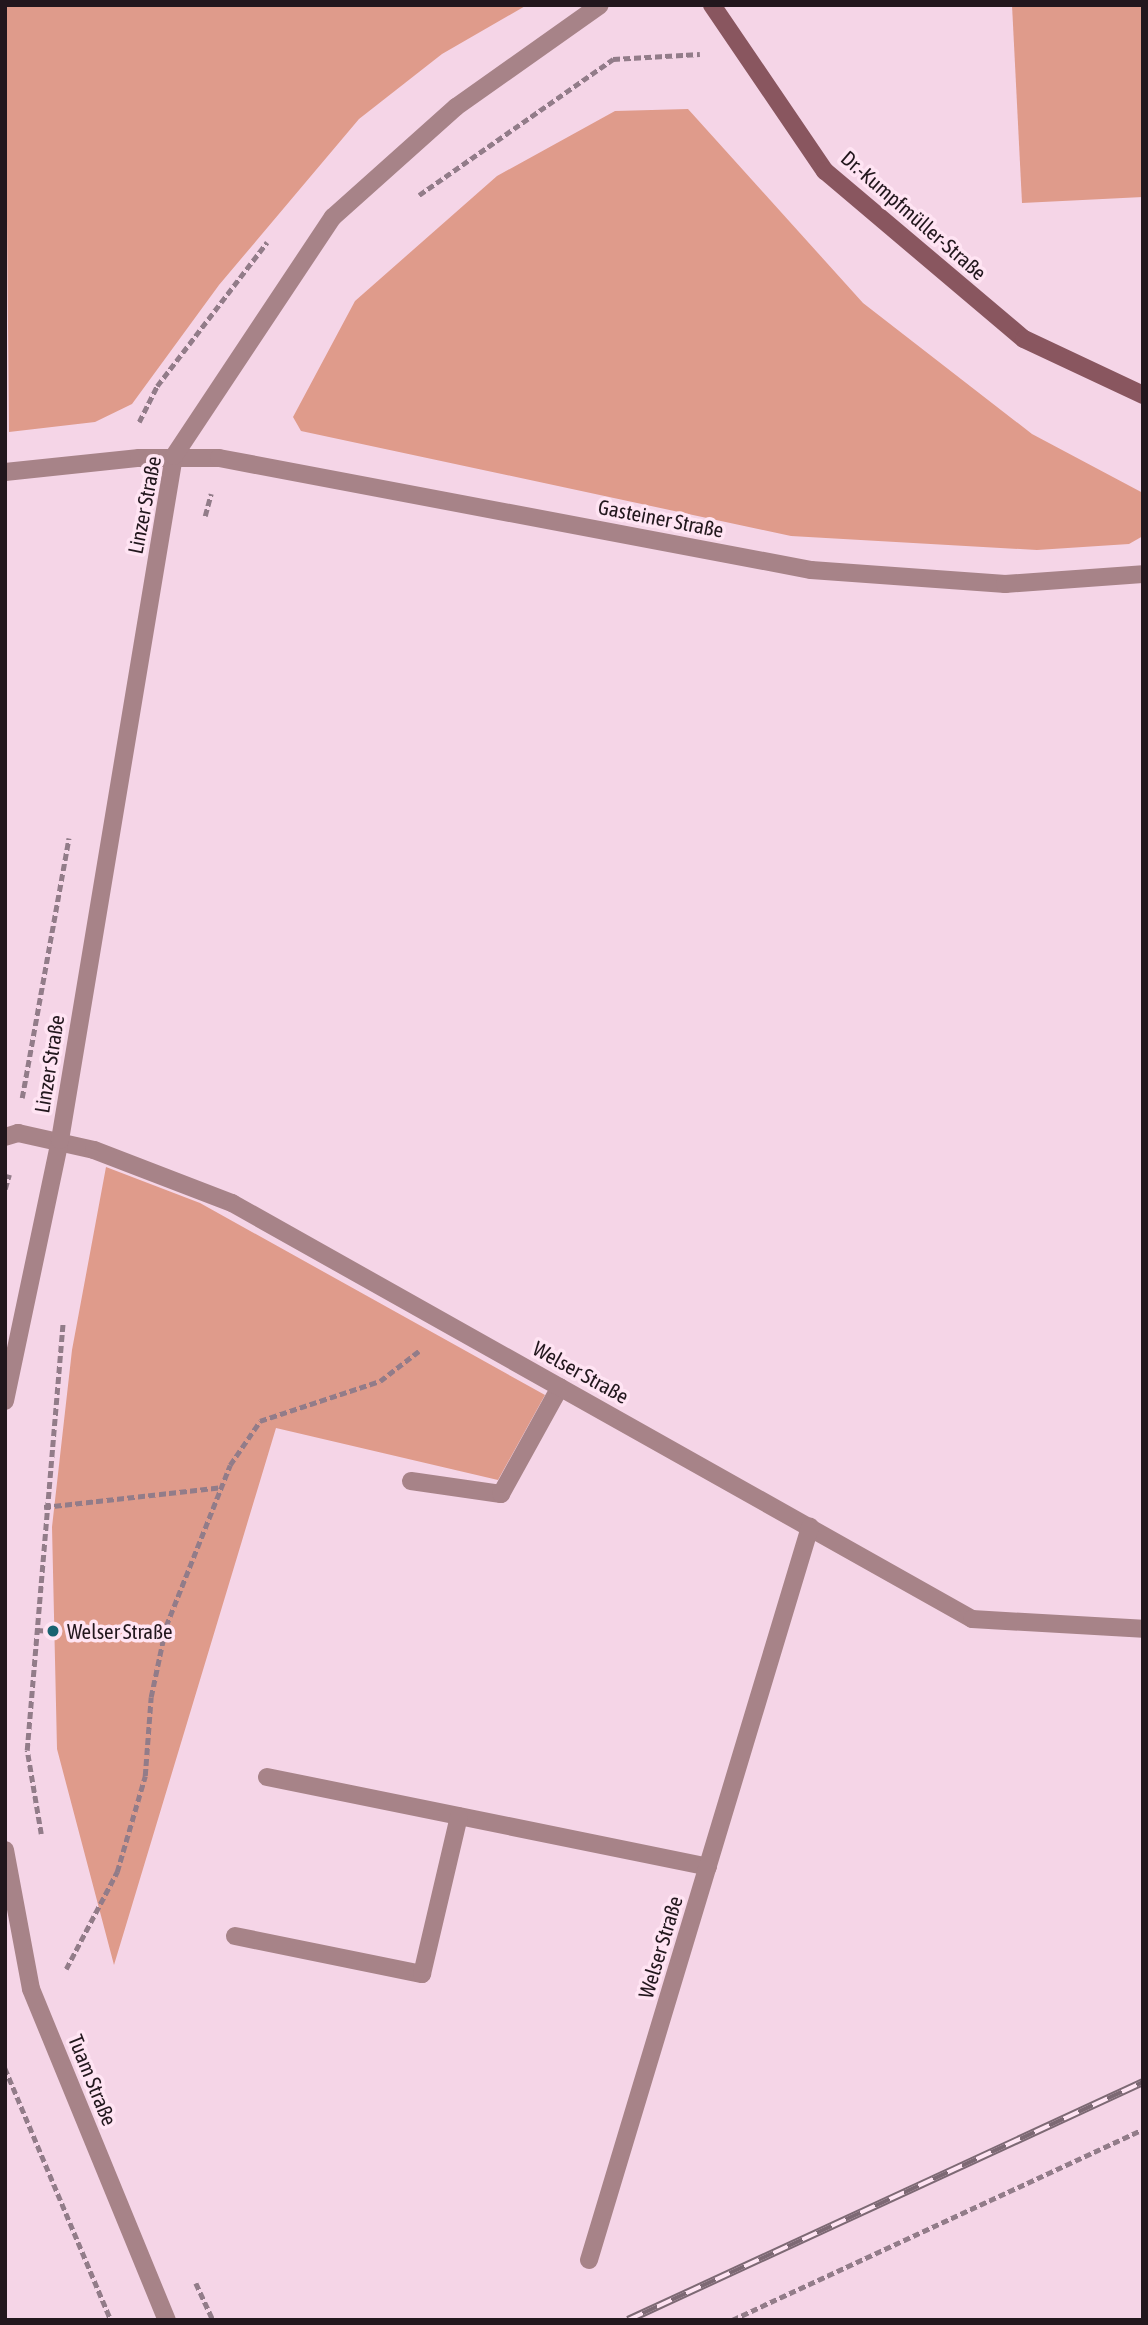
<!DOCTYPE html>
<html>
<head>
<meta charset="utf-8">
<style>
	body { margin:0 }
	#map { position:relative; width:1148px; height:2325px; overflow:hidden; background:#f5d5e7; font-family:"Asap Condensed",sans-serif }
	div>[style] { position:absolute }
	.green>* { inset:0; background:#df9b8b }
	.path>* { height:4.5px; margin-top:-2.25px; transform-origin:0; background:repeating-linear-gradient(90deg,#927c89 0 7px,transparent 0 10.5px) }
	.lane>* { height:18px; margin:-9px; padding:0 9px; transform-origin:9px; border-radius:9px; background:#a78388 }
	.street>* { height:18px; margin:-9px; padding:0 9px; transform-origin:9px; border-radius:9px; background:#a78388 }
	.secondary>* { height:18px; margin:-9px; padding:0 9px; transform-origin:9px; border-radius:9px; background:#89565f }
	.rail>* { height:8px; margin-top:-4px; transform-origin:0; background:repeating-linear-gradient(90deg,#ffe4f3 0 16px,#7d6974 0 32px); box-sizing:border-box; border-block:2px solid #7d6974 }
	.dots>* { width:19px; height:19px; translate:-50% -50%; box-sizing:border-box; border:4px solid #ffe4f3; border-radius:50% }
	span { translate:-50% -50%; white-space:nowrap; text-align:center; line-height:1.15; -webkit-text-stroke:7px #ffe4f3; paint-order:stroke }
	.street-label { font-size:21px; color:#22171d }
	.poi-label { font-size:21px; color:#22171d }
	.left { translate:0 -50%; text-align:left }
	.frame { position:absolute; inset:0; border:7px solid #22171d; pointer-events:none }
</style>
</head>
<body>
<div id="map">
	<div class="green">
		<i style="clip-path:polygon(5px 5px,527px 5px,442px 54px,359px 119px,219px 285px,132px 404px,95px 422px,9px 432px)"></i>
		<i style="clip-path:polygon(1012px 5px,1143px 5px,1143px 197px,1022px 203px)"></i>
		<i style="clip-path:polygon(688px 109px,863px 303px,1032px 434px,1143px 493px,1143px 536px,1129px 544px,1037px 550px,791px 536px,301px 431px,293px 417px,355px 301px,497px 176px,615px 111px)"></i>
		<i style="clip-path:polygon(106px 1167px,200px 1203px,545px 1395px,498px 1480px,276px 1428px,114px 1965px,57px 1749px,52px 1527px,72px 1350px)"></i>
	</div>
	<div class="path">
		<i style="left:419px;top:195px;width:237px;rotate:-35deg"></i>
		<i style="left:613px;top:59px;width:87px;rotate:-3.3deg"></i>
		<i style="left:139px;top:422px;width:40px;rotate:-63.4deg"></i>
		<i style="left:157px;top:386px;width:181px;rotate:-52.6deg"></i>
		<i style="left:205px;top:516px;width:23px;rotate:-75deg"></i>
		<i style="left:22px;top:1098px;width:264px;rotate:-79.8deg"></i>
		<i style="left:5px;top:1189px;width:15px;rotate:-74deg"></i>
		<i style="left:44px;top:1507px;width:178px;rotate:-6.4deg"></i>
		<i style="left:36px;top:1630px;width:17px;rotate:3deg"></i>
		<i style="left:41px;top:1834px;width:85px;rotate:-99.5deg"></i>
		<i style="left:27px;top:1750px;width:428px;rotate:-85.2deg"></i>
		<i style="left:66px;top:1969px;width:110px;rotate:-62.3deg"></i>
		<i style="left:117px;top:1872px;width:100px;rotate:-73.7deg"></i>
		<i style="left:145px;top:1776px;width:79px;rotate:-85.7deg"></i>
		<i style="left:151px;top:1697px;width:73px;rotate:-78.1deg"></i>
		<i style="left:166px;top:1626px;width:173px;rotate:-68.3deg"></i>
		<i style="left:230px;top:1465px;width:53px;rotate:-55.7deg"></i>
		<i style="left:260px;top:1421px;width:126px;rotate:-18.4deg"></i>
		<i style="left:380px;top:1381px;width:49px;rotate:-37.6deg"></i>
		<i style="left:5px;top:2068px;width:273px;rotate:67.2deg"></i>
		<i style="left:196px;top:2283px;width:41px;rotate:65.3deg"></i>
		<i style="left:732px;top:2320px;width:453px;rotate:-24.9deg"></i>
	</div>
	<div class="lane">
		<i style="left:411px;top:1481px;width:91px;rotate:8.2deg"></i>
		<i style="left:501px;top:1494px;width:122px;rotate:-61.1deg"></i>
		<i style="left:267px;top:1777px;width:450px;rotate:11.5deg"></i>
		<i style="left:235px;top:1936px;width:191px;rotate:11.5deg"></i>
		<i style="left:422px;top:1974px;width:162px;rotate:-76.8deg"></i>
	</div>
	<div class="street">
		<i style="left:5px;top:472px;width:135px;rotate:-6deg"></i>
		<i style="left:139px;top:458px;width:80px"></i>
		<i style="left:219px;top:458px;width:603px;rotate:10.71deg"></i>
		<i style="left:811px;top:570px;width:195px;rotate:4.1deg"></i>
		<i style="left:1005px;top:584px;width:138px;rotate:-4.1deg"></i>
		<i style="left:5px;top:1137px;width:14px;rotate:-17deg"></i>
		<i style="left:18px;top:1133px;width:78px;rotate:12.6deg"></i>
		<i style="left:94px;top:1150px;width:148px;rotate:21deg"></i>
		<i style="left:232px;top:1203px;width:849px;rotate:29.34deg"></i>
		<i style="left:972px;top:1619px;width:171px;rotate:3.3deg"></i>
		<i style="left:5px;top:1401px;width:267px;rotate:-78.1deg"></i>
		<i style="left:60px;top:1140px;width:693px;rotate:-80.54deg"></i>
		<i style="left:174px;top:456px;width:287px;rotate:-56.4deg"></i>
		<i style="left:333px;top:217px;width:165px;rotate:-41.8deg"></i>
		<i style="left:456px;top:107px;width:176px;rotate:-35.3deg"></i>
		<i style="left:5px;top:1850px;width:141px;rotate:79.4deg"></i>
		<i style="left:31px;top:1989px;width:358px;rotate:67.7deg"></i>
		<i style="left:589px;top:2260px;width:766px;rotate:-73.22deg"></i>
	</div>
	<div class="secondary">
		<i style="left:712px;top:5px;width:201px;rotate:55.8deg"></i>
		<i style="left:825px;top:171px;width:260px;rotate:40.2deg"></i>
		<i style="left:1024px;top:339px;width:132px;rotate:25.2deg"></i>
	</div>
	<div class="rail">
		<i style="left:628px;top:2320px;width:567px;rotate:-24.8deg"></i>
	</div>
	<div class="dots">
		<i style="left:53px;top:1631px;background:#1a6371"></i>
	</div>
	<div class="street-label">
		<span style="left:914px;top:215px;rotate:41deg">Dr.-Kumpfmüller-Straße</span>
		<span style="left:144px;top:505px;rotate:-79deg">Linzer Straße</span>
		<span style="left:661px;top:518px;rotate:11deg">Gasteiner Straße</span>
		<span style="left:49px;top:1064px;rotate:-81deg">Linzer Straße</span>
		<span style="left:581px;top:1372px;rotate:29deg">Welser Straße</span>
		<span style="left:660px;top:1947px;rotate:-73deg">Welser Straße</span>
		<span style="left:93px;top:2080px;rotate:68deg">Tuam Straße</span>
	</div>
	<div class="poi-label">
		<span class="left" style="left:67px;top:1631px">Welser Straße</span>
	</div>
	<div class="frame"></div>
</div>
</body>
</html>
